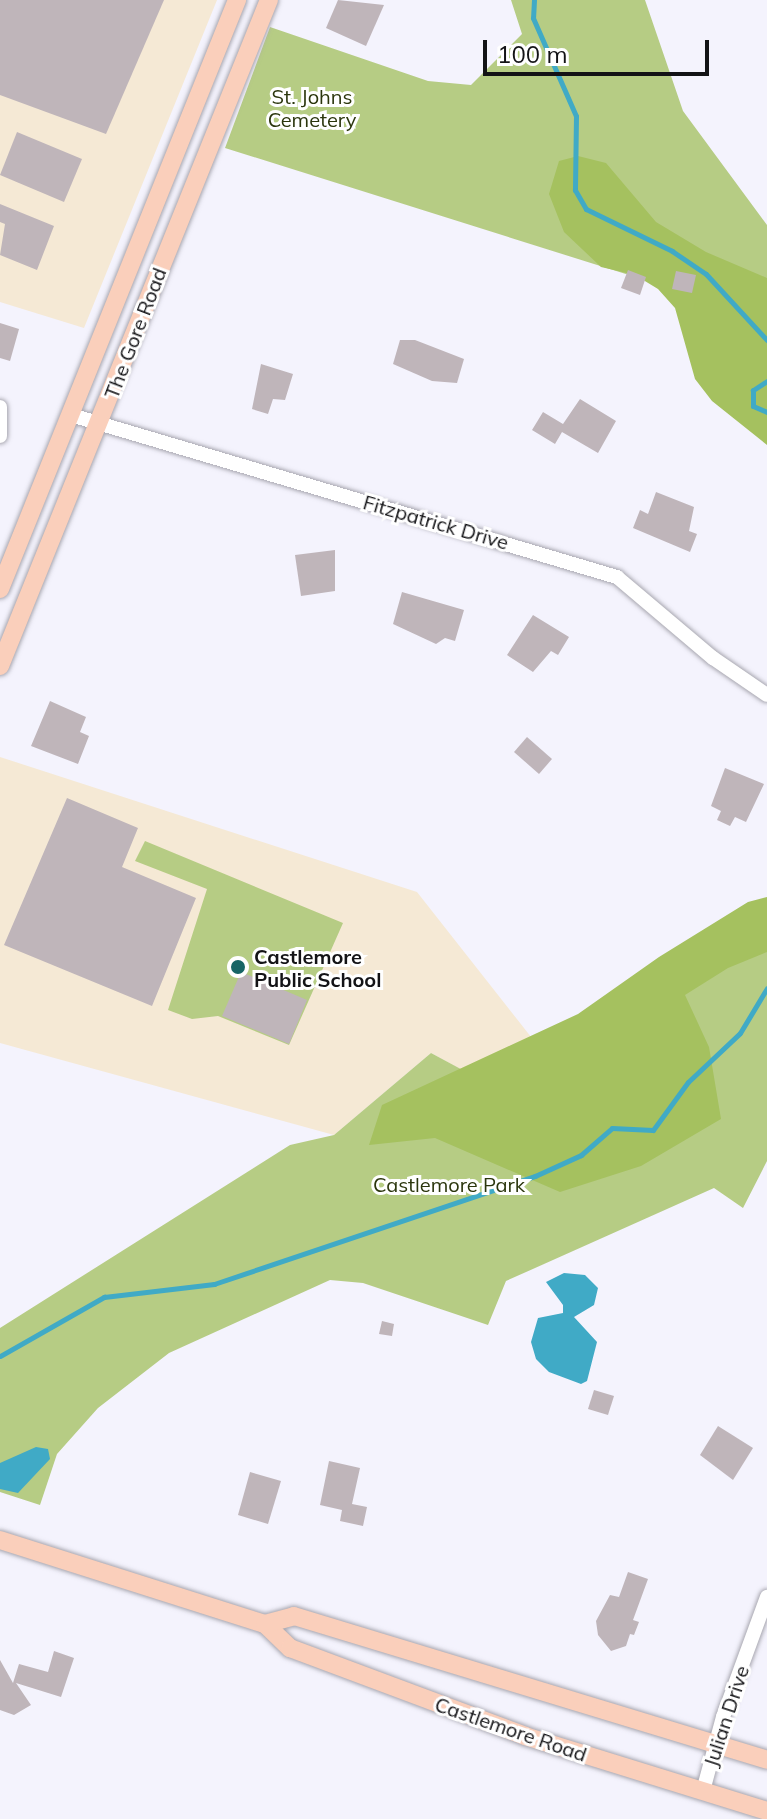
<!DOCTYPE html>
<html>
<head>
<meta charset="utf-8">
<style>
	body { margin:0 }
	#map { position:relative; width:767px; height:1819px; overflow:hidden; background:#f4f3fd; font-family:Mulish,sans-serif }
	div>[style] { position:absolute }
	.education>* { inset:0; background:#f5e9d5 }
	.green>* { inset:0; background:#b6cc84 }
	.forest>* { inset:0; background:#a5c15f }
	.water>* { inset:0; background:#40aac6 }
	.stream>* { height:5px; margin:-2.5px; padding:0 2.5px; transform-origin:2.5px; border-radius:2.5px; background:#40aac6 }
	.building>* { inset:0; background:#bfb5ba }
	.roads { filter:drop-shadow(0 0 2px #a8a7b0) drop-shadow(0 0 2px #a8a7b0) }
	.minor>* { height:14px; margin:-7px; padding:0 7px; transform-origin:7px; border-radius:7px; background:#fff }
	.major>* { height:18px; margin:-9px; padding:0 9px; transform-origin:9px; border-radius:9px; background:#facfbb }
	.dots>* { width:22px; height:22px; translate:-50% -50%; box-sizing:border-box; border:4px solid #fff; border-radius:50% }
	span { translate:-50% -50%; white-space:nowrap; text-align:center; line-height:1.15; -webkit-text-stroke:6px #fff; paint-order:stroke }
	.park-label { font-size:20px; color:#2b360d }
	.street-label { font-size:20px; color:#131316 }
	.poi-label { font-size:20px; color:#131316; font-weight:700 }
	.left { translate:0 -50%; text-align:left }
	.scale { position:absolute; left:483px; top:40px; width:226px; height:36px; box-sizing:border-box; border:4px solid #131316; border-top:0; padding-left:10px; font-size:24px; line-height:28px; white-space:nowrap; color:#131316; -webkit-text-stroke:6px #fff; paint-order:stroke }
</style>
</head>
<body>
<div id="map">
	<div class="education">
		<i style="clip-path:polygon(0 0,217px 0,84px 328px,0 302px)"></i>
		<i style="clip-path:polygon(0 757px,417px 892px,535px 1042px,469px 1074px,431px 1053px,334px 1135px,0 1043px)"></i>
	</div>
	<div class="green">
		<i style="clip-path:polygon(511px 0,645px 0,683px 111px,767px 225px,767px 437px,664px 286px,225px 148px,270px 27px,428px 81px,471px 85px,522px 34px)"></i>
		<i style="clip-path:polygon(145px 841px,343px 923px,289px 1045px,218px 1016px,192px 1019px,168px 1010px,207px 889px,135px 861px)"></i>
		<i style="clip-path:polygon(767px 899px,767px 1161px,743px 1208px,714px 1188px,506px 1281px,488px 1325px,363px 1283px,330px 1280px,169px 1353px,98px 1408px,57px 1454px,40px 1505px,0 1492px,0 1328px,290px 1145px,334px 1135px,431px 1053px,470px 1074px,536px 1042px)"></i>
	</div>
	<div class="forest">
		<i style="clip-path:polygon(578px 156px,606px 163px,656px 222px,706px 252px,767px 278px,767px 445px,712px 401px,695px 379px,675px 308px,658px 289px,635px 275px,601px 267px,564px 232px,549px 194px,559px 161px)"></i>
		<i style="clip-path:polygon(767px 897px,767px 952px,728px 968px,685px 995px,709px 1047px,721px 1119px,641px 1166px,560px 1192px,435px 1138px,369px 1145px,382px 1105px,578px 1014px,659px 957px,748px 902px)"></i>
	</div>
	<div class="water">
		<i style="clip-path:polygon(564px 1273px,585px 1275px,598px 1288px,594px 1305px,574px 1317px,597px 1342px,587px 1381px,581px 1384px,549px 1372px,536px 1359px,531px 1342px,538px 1318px,563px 1313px,563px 1305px,546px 1282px)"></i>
		<i style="clip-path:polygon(36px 1447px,48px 1449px,50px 1459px,18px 1493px,0 1489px,0 1463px)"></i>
	</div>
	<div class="stream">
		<i style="left:534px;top:0;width:18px;rotate:93deg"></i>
		<i style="left:533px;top:18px;width:107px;rotate:66.3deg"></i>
		<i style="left:576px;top:116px;width:74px;rotate:90.8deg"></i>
		<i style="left:575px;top:190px;width:22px;rotate:60deg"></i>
		<i style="left:586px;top:209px;width:96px;rotate:26deg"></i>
		<i style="left:672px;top:251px;width:41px;rotate:34.1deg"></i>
		<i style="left:706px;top:274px;width:90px;rotate:47.3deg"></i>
		<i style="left:767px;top:381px;width:17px;rotate:147deg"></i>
		<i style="left:753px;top:390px;width:16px;rotate:90deg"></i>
		<i style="left:753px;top:406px;width:15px;rotate:23deg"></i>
		<i style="left:0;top:1356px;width:120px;rotate:-29.6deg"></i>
		<i style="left:104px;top:1297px;width:111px;rotate:-6.7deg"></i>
		<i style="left:214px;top:1284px;width:339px;rotate:-18.6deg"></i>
		<i style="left:535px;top:1176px;width:51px;rotate:-24.5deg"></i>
		<i style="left:581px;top:1155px;width:41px;rotate:-41.1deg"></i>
		<i style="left:612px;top:1128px;width:41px;rotate:2.8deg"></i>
		<i style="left:653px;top:1130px;width:59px;rotate:-53.9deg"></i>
		<i style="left:688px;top:1082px;width:71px;rotate:-43.3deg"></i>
		<i style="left:740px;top:1033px;width:52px;rotate:-59deg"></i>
	</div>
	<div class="building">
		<i style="clip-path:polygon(0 0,164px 0,106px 134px,0 95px)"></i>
		<i style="clip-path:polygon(338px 0,384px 5px,366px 46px,326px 28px)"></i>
		<i style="clip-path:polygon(17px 132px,82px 159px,64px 202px,0 175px)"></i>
		<i style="clip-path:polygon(0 204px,54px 226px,37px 270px,0 255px,5px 224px,0 222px)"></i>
		<i style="clip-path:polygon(628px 270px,646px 277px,640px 295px,621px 288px)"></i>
		<i style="clip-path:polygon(676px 271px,696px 275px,692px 293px,672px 289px)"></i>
		<i style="clip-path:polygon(0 323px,19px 329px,10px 361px,0 358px)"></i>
		<i style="clip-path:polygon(400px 340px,415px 340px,464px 359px,457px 383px,432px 381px,393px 364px)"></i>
		<i style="clip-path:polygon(261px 364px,293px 374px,285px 400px,273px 399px,268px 414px,252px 409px)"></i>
		<i style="clip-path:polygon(580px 399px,616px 421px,598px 453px,562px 432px,555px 444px,532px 430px,543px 412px,563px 424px)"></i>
		<i style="clip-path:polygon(656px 492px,694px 507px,689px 531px,697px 534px,690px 552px,633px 528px,640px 510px,648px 514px)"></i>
		<i style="clip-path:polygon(335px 550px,335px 591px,301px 596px,295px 555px)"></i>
		<i style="clip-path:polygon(402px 592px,464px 610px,455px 641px,445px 638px,436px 644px,393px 624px)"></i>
		<i style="clip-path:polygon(533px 615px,569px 637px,558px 655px,551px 651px,533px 672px,507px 655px)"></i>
		<i style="clip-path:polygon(50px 701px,86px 717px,80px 732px,89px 736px,78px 764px,31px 746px)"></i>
		<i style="clip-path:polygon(527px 737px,552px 759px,539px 774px,514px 752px)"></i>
		<i style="clip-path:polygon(725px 768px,764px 784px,746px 822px,735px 817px,730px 826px,717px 820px,721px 811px,711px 806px)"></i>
		<i style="clip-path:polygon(67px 798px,138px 828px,122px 867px,196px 898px,152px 1006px,4px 945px)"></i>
		<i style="clip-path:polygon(241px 972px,307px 1000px,289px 1044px,222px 1016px)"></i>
		<i style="clip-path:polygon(382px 1321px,394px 1324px,392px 1336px,379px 1334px)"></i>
		<i style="clip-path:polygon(594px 1390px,614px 1396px,608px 1415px,588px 1409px)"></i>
		<i style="clip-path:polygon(718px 1426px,753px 1448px,733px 1480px,700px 1455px)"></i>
		<i style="clip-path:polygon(329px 1461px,360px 1468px,352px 1504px,367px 1507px,363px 1526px,340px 1521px,342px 1510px,320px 1505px)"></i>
		<i style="clip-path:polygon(250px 1472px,281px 1481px,268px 1524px,238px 1515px)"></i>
		<i style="clip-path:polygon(628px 1572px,648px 1579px,633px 1620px,639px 1622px,634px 1635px,630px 1634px,626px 1646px,611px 1651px,598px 1635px,596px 1621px,610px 1595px,619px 1597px)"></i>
		<i style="clip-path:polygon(54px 1651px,74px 1658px,61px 1697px,16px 1683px,31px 1705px,14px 1715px,0 1710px,0 1660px,13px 1683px,19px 1664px,48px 1672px)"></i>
	</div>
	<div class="roads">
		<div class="minor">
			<i style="left:0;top:407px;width:29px;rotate:90deg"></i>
			<i style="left:71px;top:415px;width:570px;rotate:16.53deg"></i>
			<i style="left:617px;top:577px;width:126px;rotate:40.2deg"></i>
			<i style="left:713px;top:658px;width:65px;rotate:34.4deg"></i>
			<i style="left:703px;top:1791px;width:77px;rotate:-74.9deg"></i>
			<i style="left:723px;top:1717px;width:128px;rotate:-69.9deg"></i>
		</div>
		<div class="major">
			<i style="left:0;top:589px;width:635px;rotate:-68.08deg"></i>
			<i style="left:0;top:666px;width:718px;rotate:-68.01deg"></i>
			<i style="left:0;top:1540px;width:278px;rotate:17.6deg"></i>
			<i style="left:265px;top:1624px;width:35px;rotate:44deg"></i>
			<i style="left:290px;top:1648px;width:251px;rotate:20.5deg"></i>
			<i style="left:525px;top:1736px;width:253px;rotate:17.2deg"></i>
			<i style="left:265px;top:1624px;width:30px;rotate:-15deg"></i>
			<i style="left:294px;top:1616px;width:494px;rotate:16.9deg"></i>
		</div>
	</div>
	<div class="dots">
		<i style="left:238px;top:967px;background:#176566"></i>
	</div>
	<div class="park-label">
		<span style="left:312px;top:108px">St. Johns<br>Cemetery</span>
		<span style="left:449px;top:1184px">Castlemore Park</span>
	</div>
	<div class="street-label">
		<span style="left:135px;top:333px;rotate:-69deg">The Gore Road</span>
		<span style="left:436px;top:522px;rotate:16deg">Fitzpatrick Drive</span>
		<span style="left:726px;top:1716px;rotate:-72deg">Julian Drive</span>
		<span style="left:511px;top:1729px;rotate:19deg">Castlemore Road</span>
	</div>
	<div class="poi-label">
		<span class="left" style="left:254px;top:968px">Castlemore<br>Public School</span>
	</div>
	<div class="scale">100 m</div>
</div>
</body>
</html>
